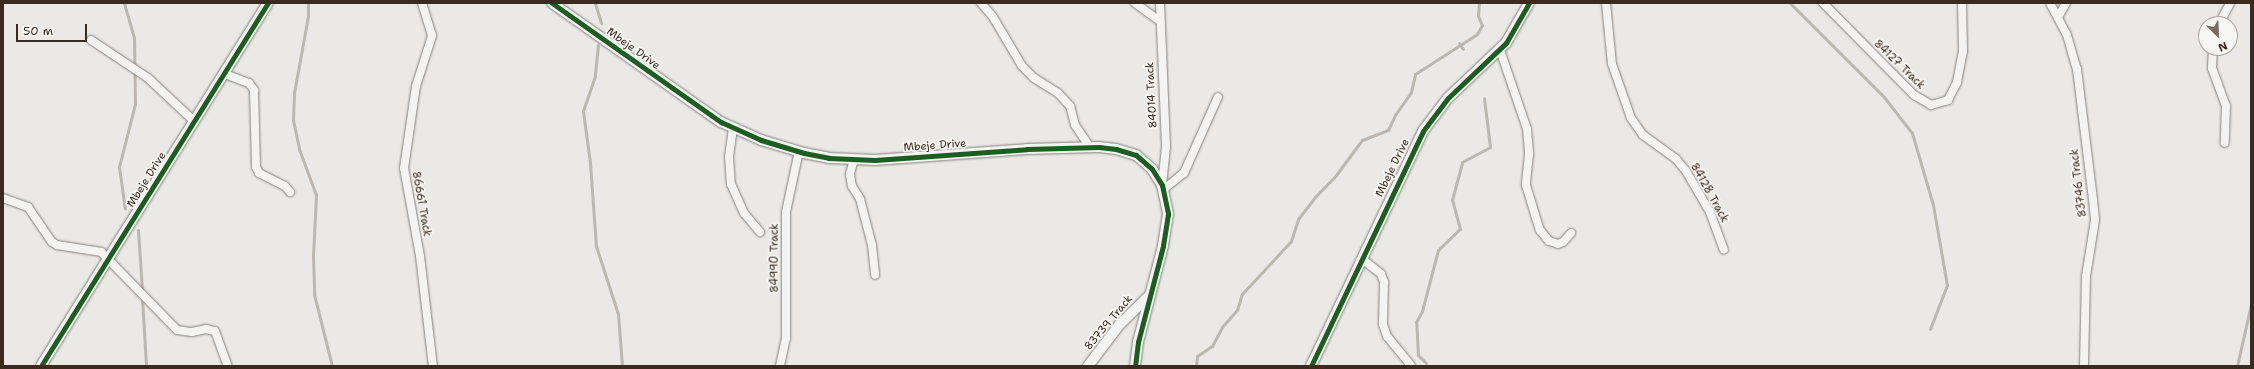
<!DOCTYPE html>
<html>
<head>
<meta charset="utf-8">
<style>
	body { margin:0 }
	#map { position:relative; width:2254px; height:369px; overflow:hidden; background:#eae9e6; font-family:"Shantell Sans",sans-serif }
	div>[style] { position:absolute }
	.stream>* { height:3px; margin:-1.5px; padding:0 1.5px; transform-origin:1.5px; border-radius:1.5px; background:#bcb7af }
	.roads { filter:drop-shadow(0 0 1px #85817d) drop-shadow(0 0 1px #85817d) }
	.minor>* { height:8px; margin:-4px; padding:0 4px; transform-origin:4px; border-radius:4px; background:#f3f3f1 }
	.tertiary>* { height:10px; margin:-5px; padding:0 5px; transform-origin:5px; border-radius:5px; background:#f3f3f1 }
	.cycleway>* { height:5px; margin:-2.5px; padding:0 2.5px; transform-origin:2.5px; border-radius:2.5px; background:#1b5e20 }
	span { translate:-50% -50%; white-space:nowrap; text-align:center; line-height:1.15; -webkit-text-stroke:3.5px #f6f6f2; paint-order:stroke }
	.street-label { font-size:11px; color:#3b2a1e }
	.frame { position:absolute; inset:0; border:4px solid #3b2a1e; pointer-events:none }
	.north { position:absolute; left:2198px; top:16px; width:40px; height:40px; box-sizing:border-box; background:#f6f6f2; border:1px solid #aba49d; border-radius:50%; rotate:156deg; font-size:11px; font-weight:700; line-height:16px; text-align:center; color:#3b2a1e }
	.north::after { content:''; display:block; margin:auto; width:14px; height:18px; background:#786d64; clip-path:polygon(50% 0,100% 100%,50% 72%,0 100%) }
	.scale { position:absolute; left:16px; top:24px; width:71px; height:18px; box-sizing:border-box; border:2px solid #3b2a1e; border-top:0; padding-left:5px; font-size:12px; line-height:14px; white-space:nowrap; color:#3b2a1e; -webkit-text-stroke:3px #f6f6f2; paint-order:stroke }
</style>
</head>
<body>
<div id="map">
	<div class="stream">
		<i style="left:124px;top:3px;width:36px;rotate:74deg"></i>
		<i style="left:134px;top:38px;width:66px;rotate:89.1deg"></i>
		<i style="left:135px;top:104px;width:65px;rotate:104.3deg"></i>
		<i style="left:119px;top:167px;width:42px;rotate:81.9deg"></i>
		<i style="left:308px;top:3px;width:13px;rotate:90deg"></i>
		<i style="left:308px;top:16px;width:78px;rotate:100.3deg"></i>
		<i style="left:294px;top:93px;width:27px;rotate:92deg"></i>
		<i style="left:293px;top:120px;width:30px;rotate:78deg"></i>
		<i style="left:299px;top:149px;width:49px;rotate:69.7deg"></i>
		<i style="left:316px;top:195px;width:62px;rotate:92.8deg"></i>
		<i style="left:313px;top:257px;width:37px;rotate:88deg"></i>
		<i style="left:314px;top:294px;width:74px;rotate:76deg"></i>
		<i style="left:595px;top:3px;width:21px;rotate:73deg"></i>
		<i style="left:1790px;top:3px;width:133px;rotate:45deg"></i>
		<i style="left:1884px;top:97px;width:46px;rotate:52.1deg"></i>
		<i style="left:1912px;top:133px;width:75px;rotate:73.7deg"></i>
		<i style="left:1933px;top:205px;width:81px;rotate:80.1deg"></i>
		<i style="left:1947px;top:285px;width:47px;rotate:111.1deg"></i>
		<i style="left:1459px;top:43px;width:7px;rotate:56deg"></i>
		<i style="left:598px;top:45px;width:31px;rotate:96deg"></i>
		<i style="left:595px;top:76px;width:37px;rotate:109deg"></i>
		<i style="left:583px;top:111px;width:52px;rotate:82.3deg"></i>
		<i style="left:590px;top:163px;width:83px;rotate:85.9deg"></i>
		<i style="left:596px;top:246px;width:71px;rotate:72.1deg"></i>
		<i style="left:618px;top:314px;width:52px;rotate:85.6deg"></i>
		<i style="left:138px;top:230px;width:60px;rotate:86.2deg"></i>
		<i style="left:142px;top:298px;width:68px;rotate:86.6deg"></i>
		<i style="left:1426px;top:363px;width:11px;rotate:-135deg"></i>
		<i style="left:1418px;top:355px;width:33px;rotate:-93deg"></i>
		<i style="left:1416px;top:322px;width:13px;rotate:-61deg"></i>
		<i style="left:1422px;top:311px;width:63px;rotate:-75.3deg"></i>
		<i style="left:1438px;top:250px;width:30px;rotate:-44deg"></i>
		<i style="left:1460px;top:229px;width:30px;rotate:-105deg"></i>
		<i style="left:1452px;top:200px;width:39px;rotate:-75deg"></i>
		<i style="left:1462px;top:162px;width:32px;rotate:-28deg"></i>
		<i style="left:1490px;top:147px;width:49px;rotate:-97deg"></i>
		<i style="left:1196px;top:366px;width:10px;rotate:-84deg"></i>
		<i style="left:1197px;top:356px;width:18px;rotate:-34deg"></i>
		<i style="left:1212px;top:346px;width:21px;rotate:-62deg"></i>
		<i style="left:1222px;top:327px;width:23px;rotate:-49deg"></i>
		<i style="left:1237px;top:310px;width:17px;rotate:-73deg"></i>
		<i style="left:1242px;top:294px;width:72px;rotate:-47.2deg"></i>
		<i style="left:1291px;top:241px;width:23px;rotate:-72deg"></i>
		<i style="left:1298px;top:219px;width:28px;rotate:-52deg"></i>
		<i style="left:1315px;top:197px;width:30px;rotate:-46deg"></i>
		<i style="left:1336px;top:175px;width:44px;rotate:-53.4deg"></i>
		<i style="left:1362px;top:140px;width:28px;rotate:-21deg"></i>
		<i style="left:1388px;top:130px;width:17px;rotate:-65deg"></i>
		<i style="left:1395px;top:115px;width:28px;rotate:-55deg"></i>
		<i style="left:1411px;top:92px;width:18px;rotate:-77deg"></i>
		<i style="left:1415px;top:74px;width:74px;rotate:-32.8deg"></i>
		<i style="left:1477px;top:34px;width:10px;rotate:-61deg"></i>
		<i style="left:1482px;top:25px;width:10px;rotate:-114deg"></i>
		<i style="left:1478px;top:16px;width:13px;rotate:-86deg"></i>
		<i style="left:2237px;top:366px;width:64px;rotate:-77.3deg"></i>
	</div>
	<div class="roads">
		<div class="minor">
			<i style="left:422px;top:3px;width:34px;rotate:73deg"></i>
			<i style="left:432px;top:36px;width:52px;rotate:107.7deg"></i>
			<i style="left:416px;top:86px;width:83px;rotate:98.3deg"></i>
			<i style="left:404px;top:168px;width:89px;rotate:79.7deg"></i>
			<i style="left:420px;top:256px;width:111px;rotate:83.3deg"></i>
			<i style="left:981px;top:3px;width:18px;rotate:49deg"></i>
			<i style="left:993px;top:17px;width:57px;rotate:59.4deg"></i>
			<i style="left:1022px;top:66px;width:17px;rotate:45deg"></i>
			<i style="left:1034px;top:78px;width:28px;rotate:32deg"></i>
			<i style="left:1058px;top:93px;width:18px;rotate:47deg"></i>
			<i style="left:1070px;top:106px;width:20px;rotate:75deg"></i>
			<i style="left:1075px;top:125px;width:27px;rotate:56deg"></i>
			<i style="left:1135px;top:3px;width:31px;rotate:36deg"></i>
			<i style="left:1160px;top:3px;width:144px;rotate:87.6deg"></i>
			<i style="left:1166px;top:147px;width:38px;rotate:96deg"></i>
			<i style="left:1606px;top:3px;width:61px;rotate:84.4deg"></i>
			<i style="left:1612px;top:64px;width:57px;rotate:70.6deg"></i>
			<i style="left:1631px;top:118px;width:21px;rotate:55deg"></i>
			<i style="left:1643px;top:135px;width:41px;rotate:36deg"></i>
			<i style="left:1676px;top:159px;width:16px;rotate:50deg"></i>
			<i style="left:1686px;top:171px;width:48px;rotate:59.7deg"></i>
			<i style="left:1710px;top:212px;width:40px;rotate:69.8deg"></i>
			<i style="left:1823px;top:3px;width:129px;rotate:45.3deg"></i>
			<i style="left:1914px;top:95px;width:20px;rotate:30deg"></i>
			<i style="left:1931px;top:105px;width:18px;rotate:-16deg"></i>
			<i style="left:1948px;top:100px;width:20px;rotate:-63deg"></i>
			<i style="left:1957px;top:82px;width:32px;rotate:-79deg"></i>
			<i style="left:1963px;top:51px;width:48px;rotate:-91.2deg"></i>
			<i style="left:2050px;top:3px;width:36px;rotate:62deg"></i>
			<i style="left:2067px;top:35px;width:35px;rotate:74deg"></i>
			<i style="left:2077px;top:69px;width:132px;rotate:83deg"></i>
			<i style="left:2093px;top:200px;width:20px;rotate:84deg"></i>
			<i style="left:2095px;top:220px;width:57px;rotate:99.1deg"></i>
			<i style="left:2086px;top:276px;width:90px;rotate:91.3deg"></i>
			<i style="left:2058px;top:17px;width:16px;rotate:-60deg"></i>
			<i style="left:2219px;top:24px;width:24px;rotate:-62deg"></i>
			<i style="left:91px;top:40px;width:69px;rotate:33.7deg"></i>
			<i style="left:148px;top:78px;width:64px;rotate:43.1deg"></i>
			<i style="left:2213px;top:48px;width:20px;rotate:93deg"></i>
			<i style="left:2212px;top:68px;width:40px;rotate:69.8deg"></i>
			<i style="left:2226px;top:106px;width:37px;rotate:92deg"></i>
			<i style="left:1500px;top:50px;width:83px;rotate:71.1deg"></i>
			<i style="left:1527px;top:129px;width:25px;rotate:85deg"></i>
			<i style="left:1529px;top:154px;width:31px;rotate:96deg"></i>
			<i style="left:1526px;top:185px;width:31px;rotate:73deg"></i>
			<i style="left:1535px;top:215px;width:16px;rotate:72deg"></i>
			<i style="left:1540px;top:230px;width:14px;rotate:51deg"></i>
			<i style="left:1549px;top:241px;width:9px;rotate:18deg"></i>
			<i style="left:1558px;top:244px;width:5px;rotate:-22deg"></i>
			<i style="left:1563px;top:242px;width:12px;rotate:-48deg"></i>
			<i style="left:225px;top:74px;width:26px;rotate:21deg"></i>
			<i style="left:249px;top:83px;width:9px;rotate:54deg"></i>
			<i style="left:254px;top:90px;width:77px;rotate:88.5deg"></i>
			<i style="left:256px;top:167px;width:7px;rotate:63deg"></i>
			<i style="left:259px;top:173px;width:29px;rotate:27deg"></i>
			<i style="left:285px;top:186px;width:8px;rotate:50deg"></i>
			<i style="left:733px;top:128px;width:29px;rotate:98deg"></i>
			<i style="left:729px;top:157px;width:27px;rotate:86deg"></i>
			<i style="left:731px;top:184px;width:32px;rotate:66deg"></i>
			<i style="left:744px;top:213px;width:25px;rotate:50deg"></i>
			<i style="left:854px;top:159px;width:16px;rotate:105deg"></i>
			<i style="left:850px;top:174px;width:12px;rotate:81deg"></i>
			<i style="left:852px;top:186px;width:15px;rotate:58deg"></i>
			<i style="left:860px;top:199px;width:48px;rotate:75.4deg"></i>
			<i style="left:872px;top:245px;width:30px;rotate:84deg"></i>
			<i style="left:1164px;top:189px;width:26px;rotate:-39deg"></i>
			<i style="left:1184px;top:173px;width:83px;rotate:-65.9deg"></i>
			<i style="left:3px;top:198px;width:27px;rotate:20deg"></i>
			<i style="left:28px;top:207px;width:42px;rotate:55.6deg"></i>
			<i style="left:52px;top:242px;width:6px;rotate:31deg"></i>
			<i style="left:57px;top:245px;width:45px;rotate:9deg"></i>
			<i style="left:101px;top:252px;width:109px;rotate:45.7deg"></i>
			<i style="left:177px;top:330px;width:15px;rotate:8deg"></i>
			<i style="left:192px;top:332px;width:14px;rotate:-12deg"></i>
			<i style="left:206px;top:329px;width:9px;rotate:13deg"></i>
			<i style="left:215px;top:331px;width:37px;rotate:70deg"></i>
			<i style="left:1362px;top:259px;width:24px;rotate:38deg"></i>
			<i style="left:1381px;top:274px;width:9px;rotate:69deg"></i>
			<i style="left:1384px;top:282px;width:42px;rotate:91.4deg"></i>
			<i style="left:1383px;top:324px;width:13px;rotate:72deg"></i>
			<i style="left:1387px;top:336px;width:38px;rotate:51deg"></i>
			<i style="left:780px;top:366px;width:29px;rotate:-78deg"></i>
			<i style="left:786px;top:338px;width:126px;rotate:-90deg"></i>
			<i style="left:786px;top:212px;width:62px;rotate:-78deg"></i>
		</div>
		<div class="tertiary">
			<i style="left:552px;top:3px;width:207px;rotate:35.2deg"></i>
			<i style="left:721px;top:122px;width:44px;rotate:24.2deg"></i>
			<i style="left:761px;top:140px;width:45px;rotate:16.8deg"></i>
			<i style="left:804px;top:153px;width:25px;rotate:11deg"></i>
			<i style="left:829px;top:158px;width:46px;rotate:2.5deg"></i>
			<i style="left:875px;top:160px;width:152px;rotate:-4.1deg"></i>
			<i style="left:1027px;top:149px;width:72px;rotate:-1.6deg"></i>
			<i style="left:1099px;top:147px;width:17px;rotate:7deg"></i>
			<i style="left:1116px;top:149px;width:21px;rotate:17deg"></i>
			<i style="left:1136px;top:155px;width:21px;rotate:41deg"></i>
			<i style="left:1152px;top:169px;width:19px;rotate:58deg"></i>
			<i style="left:1162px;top:185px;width:30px;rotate:78deg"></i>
			<i style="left:1168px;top:214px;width:32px;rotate:99deg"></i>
			<i style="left:1163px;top:246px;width:99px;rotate:104.6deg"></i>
			<i style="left:1138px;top:342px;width:24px;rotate:97deg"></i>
			<i style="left:41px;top:366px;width:428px;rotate:-58deg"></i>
			<i style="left:1088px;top:366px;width:53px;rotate:-52.7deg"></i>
			<i style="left:1120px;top:324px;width:40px;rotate:-44deg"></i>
			<i style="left:1311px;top:366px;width:260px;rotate:-64.5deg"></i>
			<i style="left:1423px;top:131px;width:41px;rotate:-52.9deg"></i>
			<i style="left:1448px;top:98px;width:80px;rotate:-43.5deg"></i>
			<i style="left:1506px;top:43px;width:46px;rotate:-60.1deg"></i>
		</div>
	</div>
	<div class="cycleway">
		<i style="left:552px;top:3px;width:207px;rotate:35.2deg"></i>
		<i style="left:721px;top:122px;width:44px;rotate:24.2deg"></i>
		<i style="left:761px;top:140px;width:45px;rotate:16.8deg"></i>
		<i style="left:804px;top:153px;width:25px;rotate:11deg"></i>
		<i style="left:829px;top:158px;width:46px;rotate:2.5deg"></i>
		<i style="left:875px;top:160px;width:152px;rotate:-4.1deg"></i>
		<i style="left:1027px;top:149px;width:72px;rotate:-1.6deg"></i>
		<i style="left:1099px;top:147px;width:17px;rotate:7deg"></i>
		<i style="left:1116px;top:149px;width:21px;rotate:17deg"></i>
		<i style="left:1136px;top:155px;width:21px;rotate:41deg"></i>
		<i style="left:1152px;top:169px;width:19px;rotate:58deg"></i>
		<i style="left:1162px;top:185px;width:30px;rotate:78deg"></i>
		<i style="left:1168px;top:214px;width:32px;rotate:99deg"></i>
		<i style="left:1163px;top:246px;width:99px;rotate:104.6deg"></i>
		<i style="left:1138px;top:342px;width:24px;rotate:97deg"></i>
		<i style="left:41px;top:366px;width:428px;rotate:-58deg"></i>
		<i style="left:1311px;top:366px;width:260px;rotate:-64.5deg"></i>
		<i style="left:1423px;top:131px;width:41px;rotate:-52.9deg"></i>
		<i style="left:1448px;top:98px;width:80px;rotate:-43.5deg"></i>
		<i style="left:1506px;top:43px;width:46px;rotate:-60.1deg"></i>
	</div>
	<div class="street-label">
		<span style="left:633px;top:49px;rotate:36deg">Mbeje Drive</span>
		<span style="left:1899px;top:65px;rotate:44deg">84127 Track</span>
		<span style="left:1152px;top:95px;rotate:-93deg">84014 Track</span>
		<span style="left:935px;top:146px;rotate:-4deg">Mbeje Drive</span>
		<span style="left:1393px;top:168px;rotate:-64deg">Mbeje Drive</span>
		<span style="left:147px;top:180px;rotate:-58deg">Mbeje Drive</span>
		<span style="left:2079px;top:183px;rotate:-97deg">83746 Track</span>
		<span style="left:1709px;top:193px;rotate:61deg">84128 Track</span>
		<span style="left:421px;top:204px;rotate:80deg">86661 Track</span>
		<span style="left:775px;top:258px;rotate:-90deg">84990 Track</span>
		<span style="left:1109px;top:323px;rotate:-50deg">83739 Track</span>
	</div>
	<div class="frame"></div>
	<div class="north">N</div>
	<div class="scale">50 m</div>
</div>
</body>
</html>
